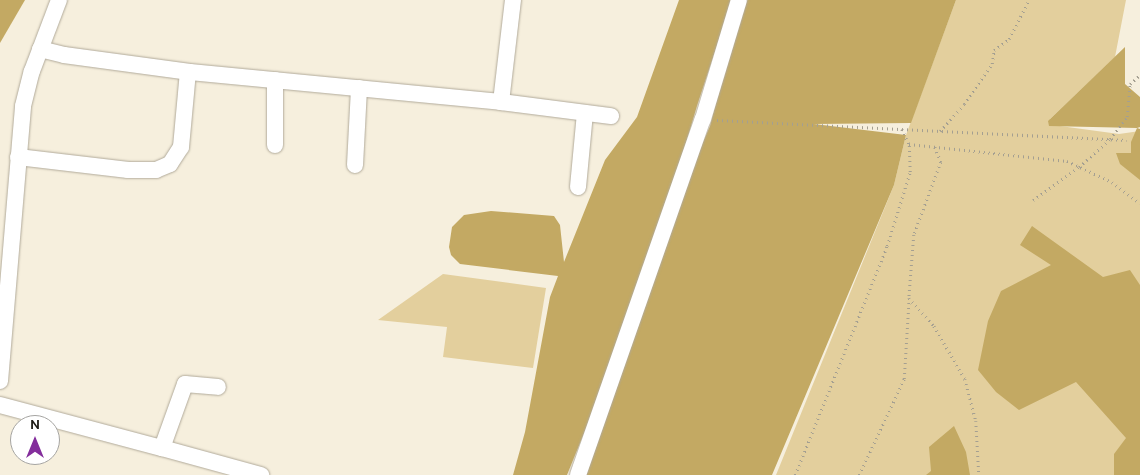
<!DOCTYPE html>
<html>
<head>
<meta charset="utf-8">
<style>
	body { margin:0 }
	#map { position:relative; width:1140px; height:475px; overflow:hidden; background:#f6efdd; font-family:Overpass,sans-serif }
	div>[style] { position:absolute }
	.green>* { inset:0; background:#e3cf9d }
	.forest>* { inset:0; background:#c3a963 }
	.path>* { height:2.5px; margin-top:-1.25px; transform-origin:0; background:repeating-linear-gradient(90deg,#a49f91 0 1px,transparent 0 5px) }
	.roads { filter:drop-shadow(0 0 1px #b1aa9a) drop-shadow(0 0 1px #b1aa9a) }
	.minor>* { height:16px; margin:-8px; padding:0 8px; transform-origin:8px; border-radius:8px; background:#fff }
	span { translate:-50% -50%; white-space:nowrap; text-align:center; line-height:1.15; -webkit-text-stroke:4px #fff; paint-order:stroke }
	.north { position:absolute; left:10px; top:415px; width:50px; height:50px; box-sizing:border-box; background:#fff; border:1px solid #a5a4a1; border-radius:50%; rotate:0deg; font-size:14px; font-weight:700; line-height:20px; text-align:center; color:#1d1b15 }
	.north::after { content:''; display:block; margin:auto; width:18px; height:22px; background:#842e9c; clip-path:polygon(50% 0,100% 100%,50% 72%,0 100%) }
</style>
</head>
<body>
<div id="map">
	<div class="green">
		<i style="clip-path:polygon(956px 0,1126px 0,1115px 57px,1050px 119px,1060px 126px,1119px 134px,1140px 131px,1140px 475px,776px 475px,894px 185px,906px 135px)"></i>
		<i style="clip-path:polygon(443px 274px,546px 288px,533px 368px,443px 357px,447px 327px,378px 320px)"></i>
	</div>
	<div class="forest">
		<i style="clip-path:polygon(0 0,25px 0,0 43px)"></i>
		<i style="clip-path:polygon(679px 0,732px 0,697px 106px,642px 291px,567px 475px,513px 475px,525px 432px,550px 297px,558px 276px,460px 264px,451px 255px,449px 247px,452px 227px,464px 215px,491px 211px,554px 216px,560px 225px,564px 262px,605px 160px,637px 117px)"></i>
		<i style="clip-path:polygon(742px 0,956px 0,911px 123px,814px 124px,906px 135px,894px 185px,772px 475px,585px 475px,673px 211px,710px 126px)"></i>
		<i style="clip-path:polygon(1125px 47px,1125px 84px,1140px 97px,1140px 127px,1137px 128px,1140px 129px,1140px 180px,1120px 164px,1116px 153px,1131px 153px,1131px 142px,1137px 128px,1049px 126px,1048px 121px)"></i>
		<i style="clip-path:polygon(1032px 226px,1103px 277px,1130px 270px,1140px 285px,1140px 475px,1114px 475px,1114px 454px,1126px 438px,1076px 382px,1019px 410px,996px 392px,978px 370px,988px 321px,1001px 291px,1051px 265px,1020px 245px)"></i>
		<i style="clip-path:polygon(954px 426px,966px 452px,970px 475px,926px 475px,931px 471px,929px 447px)"></i>
	</div>
	<div class="path">
		<i style="left:717px;top:120px;width:410px;rotate:2.8deg"></i>
		<i style="left:902px;top:129px;width:17px;rotate:65deg"></i>
		<i style="left:940px;top:131px;width:36px;rotate:-48deg"></i>
		<i style="left:964px;top:104px;width:49px;rotate:-55deg"></i>
		<i style="left:992px;top:64px;width:14px;rotate:-82deg"></i>
		<i style="left:994px;top:50px;width:19px;rotate:-36deg"></i>
		<i style="left:1009px;top:39px;width:44px;rotate:-62.9deg"></i>
		<i style="left:935px;top:147px;width:16px;rotate:68deg"></i>
		<i style="left:941px;top:162px;width:78px;rotate:110.3deg"></i>
		<i style="left:914px;top:235px;width:63px;rotate:94.5deg"></i>
		<i style="left:909px;top:298px;width:38px;rotate:48deg"></i>
		<i style="left:934px;top:326px;width:61px;rotate:59.7deg"></i>
		<i style="left:965px;top:379px;width:43px;rotate:75.3deg"></i>
		<i style="left:976px;top:421px;width:54px;rotate:86.8deg"></i>
		<i style="left:1033px;top:200px;width:57px;rotate:-35.7deg"></i>
		<i style="left:1079px;top:167px;width:42px;rotate:-42.1deg"></i>
		<i style="left:1110px;top:139px;width:28px;rotate:-52deg"></i>
		<i style="left:1127px;top:117px;width:33px;rotate:-85deg"></i>
		<i style="left:1130px;top:84px;width:13px;rotate:-42deg"></i>
		<i style="left:795px;top:475px;width:247px;rotate:-68.1deg"></i>
		<i style="left:887px;top:246px;width:77px;rotate:-72.7deg"></i>
		<i style="left:910px;top:172px;width:28px;rotate:-92deg"></i>
		<i style="left:909px;top:144px;width:159px;rotate:6.1deg"></i>
		<i style="left:1067px;top:161px;width:50px;rotate:25deg"></i>
		<i style="left:1112px;top:182px;width:35px;rotate:37deg"></i>
		<i style="left:859px;top:475px;width:106px;rotate:-64.9deg"></i>
		<i style="left:904px;top:379px;width:81px;rotate:-86.5deg"></i>
	</div>
	<div class="roads">
		<div class="minor">
			<i style="left:40px;top:49px;width:25px;rotate:14deg"></i>
			<i style="left:64px;top:55px;width:127px;rotate:7.7deg"></i>
			<i style="left:190px;top:72px;width:312px;rotate:5.5deg"></i>
			<i style="left:501px;top:102px;width:111px;rotate:7.3deg"></i>
			<i style="left:275px;top:80px;width:65px;rotate:90deg"></i>
			<i style="left:501px;top:102px;width:103px;rotate:-83.3deg"></i>
			<i style="left:18px;top:157px;width:111px;rotate:6.7deg"></i>
			<i style="left:128px;top:170px;width:28px"></i>
			<i style="left:156px;top:170px;width:15px;rotate:-23deg"></i>
			<i style="left:170px;top:164px;width:20px;rotate:-57deg"></i>
			<i style="left:181px;top:147px;width:75px;rotate:-84.7deg"></i>
			<i style="left:355px;top:165px;width:77px;rotate:-87deg"></i>
			<i style="left:578px;top:187px;width:74px;rotate:-84.6deg"></i>
			<i style="left:0;top:381px;width:276px;rotate:-85.2deg"></i>
			<i style="left:23px;top:106px;width:36px;rotate:-76deg"></i>
			<i style="left:32px;top:71px;width:76px;rotate:-69.2deg"></i>
			<i style="left:0;top:405px;width:168px;rotate:14.9deg"></i>
			<i style="left:162px;top:448px;width:68px;rotate:-70.2deg"></i>
			<i style="left:185px;top:384px;width:33px;rotate:5deg"></i>
			<i style="left:162px;top:448px;width:103px;rotate:15.3deg"></i>
			<i style="left:578px;top:475px;width:377px;rotate:-70.7deg"></i>
			<i style="left:703px;top:119px;width:124px;rotate:-73.2deg"></i>
		</div>
	</div>
	<div class="north">N</div>
</div>
</body>
</html>
